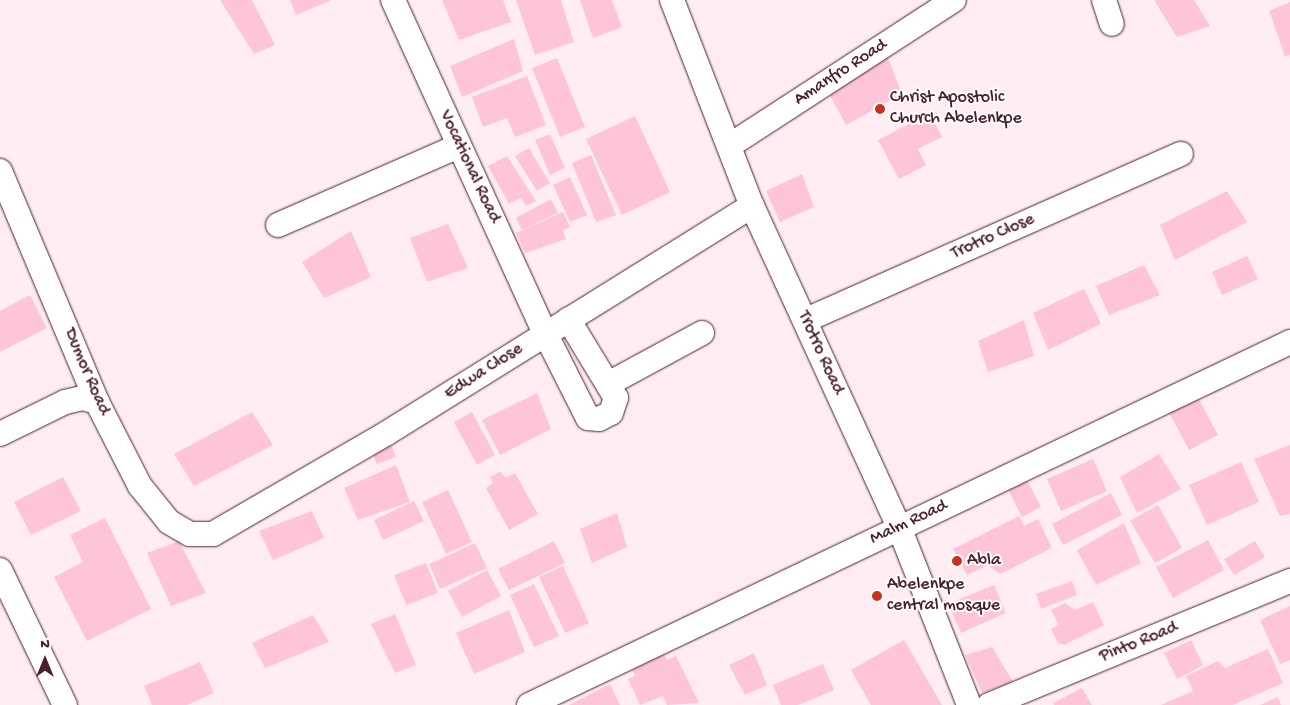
<!DOCTYPE html>
<html>
<head>
<meta charset="utf-8">
<style>
	body { margin:0 }
	#map { position:relative; width:1290px; height:705px; overflow:hidden; background:#ffedf3; font-family:"Gochi Hand",sans-serif }
	div>[style] { position:absolute }
	.building>* { inset:0; background:#fec4d7 }
	.roads { filter:drop-shadow(0 0 1px #4a1f2b) drop-shadow(0 0 1px #4a1f2b) }
	.minor>* { height:24px; margin:-12px; padding:0 12px; transform-origin:12px; border-radius:12px; background:#fff }
	.dots>* { width:14px; height:14px; translate:-50% -50%; box-sizing:border-box; border:2px solid #fff; border-radius:50% }
	span { translate:-50% -50%; white-space:nowrap; text-align:center; line-height:1.15; -webkit-text-stroke:4px #fff; paint-order:stroke }
	.street-label { font-size:18px; color:#4a1f2b }
	.poi-label { font-size:18px; color:#4a1f2b }
	.left { translate:0 -50%; text-align:left }
	.north { position:absolute; left:20px; top:635px; width:50px; height:50px; -webkit-text-stroke:4px #fff; paint-order:stroke; rotate:0deg; font-size:14px; font-weight:700; line-height:20px; text-align:center; color:#4a1f2b }
	.north::after { content:''; display:block; margin:auto; width:18px; height:22px; background:#4a1f2b; clip-path:polygon(50% 0,100% 100%,50% 72%,0 100%) }
</style>
</head>
<body>
<div id="map">
	<div class="building">
		<i style="clip-path:polygon(220px 0,252px 0,275px 45px,254px 54px)"></i>
		<i style="clip-path:polygon(290px 0,332px 0,296px 15px)"></i>
		<i style="clip-path:polygon(442px 0,503px 0,511px 22px,459px 40px)"></i>
		<i style="clip-path:polygon(516px 0,561px 0,574px 42px,535px 55px)"></i>
		<i style="clip-path:polygon(580px 0,612px 0,622px 27px,593px 38px)"></i>
		<i style="clip-path:polygon(1154px 0,1194px 0,1210px 26px,1177px 37px)"></i>
		<i style="clip-path:polygon(1290px 2px,1290px 55px,1285px 56px,1269px 11px)"></i>
		<i style="clip-path:polygon(514px 39px,523px 71px,462px 97px,450px 66px)"></i>
		<i style="clip-path:polygon(886px 53px,902px 94px,846px 125px,828px 92px)"></i>
		<i style="clip-path:polygon(557px 58px,585px 127px,560px 137px,532px 68px)"></i>
		<i style="clip-path:polygon(527px 76px,546px 125px,515px 137px,507px 118px,483px 127px,472px 97px)"></i>
		<i style="clip-path:polygon(930px 113px,942px 137px,918px 149px,926px 165px,899px 179px,878px 140px)"></i>
		<i style="clip-path:polygon(635px 116px,670px 192px,622px 215px,586px 139px)"></i>
		<i style="clip-path:polygon(550px 134px,565px 168px,550px 175px,535px 140px)"></i>
		<i style="clip-path:polygon(529px 148px,550px 183px,537px 191px,515px 156px)"></i>
		<i style="clip-path:polygon(591px 155px,616px 215px,596px 222px,572px 163px)"></i>
		<i style="clip-path:polygon(507px 156px,536px 201px,526px 206px,521px 198px,509px 204px,488px 166px)"></i>
		<i style="clip-path:polygon(802px 174px,814px 207px,780px 222px,766px 191px)"></i>
		<i style="clip-path:polygon(570px 177px,587px 215px,570px 222px,553px 185px)"></i>
		<i style="clip-path:polygon(1227px 191px,1247px 222px,1175px 260px,1160px 225px)"></i>
		<i style="clip-path:polygon(551px 199px,558px 213px,522px 230px,516px 218px)"></i>
		<i style="clip-path:polygon(563px 212px,570px 227px,563px 230px,566px 239px,525px 253px,516px 233px)"></i>
		<i style="clip-path:polygon(448px 224px,468px 268px,427px 282px,410px 238px)"></i>
		<i style="clip-path:polygon(351px 231px,371px 277px,324px 298px,302px 262px)"></i>
		<i style="clip-path:polygon(1247px 256px,1258px 279px,1222px 295px,1212px 272px)"></i>
		<i style="clip-path:polygon(1144px 265px,1160px 295px,1109px 315px,1096px 286px)"></i>
		<i style="clip-path:polygon(1084px 289px,1101px 324px,1048px 350px,1033px 313px)"></i>
		<i style="clip-path:polygon(30px 295px,47px 328px,0 352px,0 311px)"></i>
		<i style="clip-path:polygon(1024px 320px,1034px 356px,988px 372px,978px 341px)"></i>
		<i style="clip-path:polygon(1194px 390px,1218px 435px,1189px 450px,1165px 405px)"></i>
		<i style="clip-path:polygon(537px 393px,551px 429px,500px 455px,482px 420px)"></i>
		<i style="clip-path:polygon(252px 412px,273px 445px,194px 486px,174px 454px)"></i>
		<i style="clip-path:polygon(472px 412px,495px 455px,477px 465px,454px 422px)"></i>
		<i style="clip-path:polygon(389px 441px,396px 457px,377px 464px,370px 448px)"></i>
		<i style="clip-path:polygon(1290px 445px,1290px 514px,1280px 516px,1254px 459px)"></i>
		<i style="clip-path:polygon(1159px 454px,1181px 489px,1137px 513px,1120px 477px)"></i>
		<i style="clip-path:polygon(1093px 459px,1107px 491px,1061px 511px,1047px 479px)"></i>
		<i style="clip-path:polygon(1241px 462px,1259px 502px,1207px 525px,1189px 485px)"></i>
		<i style="clip-path:polygon(396px 465px,410px 502px,358px 520px,344px 488px)"></i>
		<i style="clip-path:polygon(501px 471px,505px 478px,515px 473px,538px 514px,509px 530px,486px 488px,493px 483px,490px 477px)"></i>
		<i style="clip-path:polygon(63px 477px,81px 511px,31px 535px,14px 502px)"></i>
		<i style="clip-path:polygon(1027px 480px,1041px 507px,1022px 517px,1008px 489px)"></i>
		<i style="clip-path:polygon(448px 490px,472px 542px,446px 554px,422px 502px)"></i>
		<i style="clip-path:polygon(1111px 493px,1122px 515px,1063px 545px,1052px 524px)"></i>
		<i style="clip-path:polygon(414px 501px,424px 521px,383px 540px,374px 520px)"></i>
		<i style="clip-path:polygon(1158px 505px,1182px 548px,1155px 563px,1130px 521px)"></i>
		<i style="clip-path:polygon(312px 511px,324px 538px,273px 560px,259px 531px)"></i>
		<i style="clip-path:polygon(617px 513px,627px 547px,592px 563px,580px 529px)"></i>
		<i style="clip-path:polygon(1019px 516px,1024px 526px,1038px 519px,1052px 548px,1000px 574px,988px 565px,967px 575px,953px 549px)"></i>
		<i style="clip-path:polygon(105px 518px,151px 609px,87px 641px,54px 577px,83px 562px,70px 535px)"></i>
		<i style="clip-path:polygon(1124px 523px,1141px 563px,1096px 585px,1077px 550px)"></i>
		<i style="clip-path:polygon(1208px 540px,1224px 570px,1173px 598px,1156px 567px)"></i>
		<i style="clip-path:polygon(179px 541px,206px 593px,171px 606px,147px 553px)"></i>
		<i style="clip-path:polygon(554px 541px,565px 563px,509px 590px,498px 569px)"></i>
		<i style="clip-path:polygon(1255px 541px,1265px 557px,1234px 575px,1224px 559px)"></i>
		<i style="clip-path:polygon(475px 543px,487px 568px,440px 589px,429px 564px)"></i>
		<i style="clip-path:polygon(426px 563px,438px 593px,406px 605px,394px 575px)"></i>
		<i style="clip-path:polygon(563px 566px,589px 623px,565px 633px,539px 577px)"></i>
		<i style="clip-path:polygon(487px 570px,501px 596px,462px 617px,448px 591px)"></i>
		<i style="clip-path:polygon(1072px 581px,1077px 595px,1041px 609px,1036px 594px)"></i>
		<i style="clip-path:polygon(534px 584px,559px 636px,534px 647px,510px 595px)"></i>
		<i style="clip-path:polygon(994px 585px,1006px 613px,961px 633px,948px 604px)"></i>
		<i style="clip-path:polygon(1093px 602px,1104px 625px,1064px 645px,1058px 643px,1051px 629px,1059px 625px,1051px 610px,1065px 603px,1075px 610px)"></i>
		<i style="clip-path:polygon(1290px 606px,1290px 660px,1280px 664px,1260px 620px)"></i>
		<i style="clip-path:polygon(509px 610px,525px 652px,474px 674px,456px 633px)"></i>
		<i style="clip-path:polygon(395px 614px,416px 665px,395px 673px,371px 624px)"></i>
		<i style="clip-path:polygon(313px 615px,329px 642px,265px 668px,252px 643px)"></i>
		<i style="clip-path:polygon(904px 640px,942px 705px,871px 705px,851px 670px)"></i>
		<i style="clip-path:polygon(1191px 640px,1203px 665px,1177px 679px,1164px 653px)"></i>
		<i style="clip-path:polygon(992px 647px,1013px 682px,982px 693px,965px 655px)"></i>
		<i style="clip-path:polygon(1268px 649px,1283px 683px,1233px 705px,1161px 705px,1193px 691px,1186px 676px,1218px 661px,1225px 668px)"></i>
		<i style="clip-path:polygon(662px 651px,667px 660px,676px 656px,699px 703px,667px 705px,663px 696px,640px 705px,628px 679px,635px 676px,631px 666px)"></i>
		<i style="clip-path:polygon(754px 653px,767px 685px,745px 695px,729px 665px)"></i>
		<i style="clip-path:polygon(200px 662px,214px 693px,187px 705px,152px 705px,144px 686px)"></i>
		<i style="clip-path:polygon(823px 664px,834px 690px,798px 705px,781px 705px,773px 685px)"></i>
		<i style="clip-path:polygon(610px 684px,620px 705px,569px 705px)"></i>
		<i style="clip-path:polygon(1082px 688px,1092px 705px,1054px 705px,1053px 703px)"></i>
		<i style="clip-path:polygon(1278px 697px,1281px 705px,1260px 705px)"></i>
	</div>
	<div class="roads">
		<div class="minor">
			<i style="left:393px;top:0;width:366px;rotate:65.5deg"></i>
			<i style="left:545px;top:333px;width:95px;rotate:63.2deg"></i>
			<i style="left:588px;top:418px;width:11px;rotate:5deg"></i>
			<i style="left:599px;top:419px;width:13px;rotate:-27deg"></i>
			<i style="left:611px;top:413px;width:16px;rotate:-72deg"></i>
			<i style="left:616px;top:398px;width:92px;rotate:-121.3deg"></i>
			<i style="left:672px;top:0;width:221px;rotate:68.8deg"></i>
			<i style="left:752px;top:206px;width:353px;rotate:65.4deg"></i>
			<i style="left:899px;top:527px;width:191px;rotate:68.5deg"></i>
			<i style="left:1104px;top:0;width:25px;rotate:72deg"></i>
			<i style="left:729px;top:146px;width:268px;rotate:-33deg"></i>
			<i style="left:0;top:171px;width:251px;rotate:67.2deg"></i>
			<i style="left:97px;top:402px;width:94px;rotate:62.9deg"></i>
			<i style="left:140px;top:486px;width:46px;rotate:51.1deg"></i>
			<i style="left:169px;top:522px;width:24px;rotate:30deg"></i>
			<i style="left:190px;top:534px;width:23px"></i>
			<i style="left:213px;top:534px;width:201px;rotate:-30.1deg"></i>
			<i style="left:387px;top:433px;width:430px;rotate:-31.9deg"></i>
			<i style="left:278px;top:225px;width:197px;rotate:-23.6deg"></i>
			<i style="left:806px;top:320px;width:410px;rotate:-23.9deg"></i>
			<i style="left:608px;top:384px;width:107px;rotate:-28.5deg"></i>
			<i style="left:0;top:434px;width:72px;rotate:-26.2deg"></i>
			<i style="left:65px;top:402px;width:18px;rotate:-13deg"></i>
			<i style="left:83px;top:398px;width:15px;rotate:16deg"></i>
			<i style="left:0;top:570px;width:150px;rotate:64.3deg"></i>
			<i style="left:529px;top:705px;width:843px;rotate:-25.5deg"></i>
			<i style="left:989px;top:705px;width:326px;rotate:-22.4deg"></i>
		</div>
	</div>
	<div class="dots">
		<i style="left:880px;top:109px;background:#c8321e"></i>
		<i style="left:957px;top:561px;background:#c8321e"></i>
		<i style="left:877px;top:596px;background:#c8321e"></i>
	</div>
	<div class="street-label">
		<span style="left:841px;top:73px;rotate:-33deg">Amanfro Road</span>
		<span style="left:469px;top:167px;rotate:65deg">Vocational Road</span>
		<span style="left:993px;top:237px;rotate:-24deg">Trotro Close</span>
		<span style="left:820px;top:353px;rotate:66deg">Trotro Road</span>
		<span style="left:86px;top:372px;rotate:67deg">Dumor Road</span>
		<span style="left:484px;top:372px;rotate:-33deg">Edwa Close</span>
		<span style="left:909px;top:523px;rotate:-25deg">Malm Road</span>
		<span style="left:1139px;top:643px;rotate:-22deg">Pinto Road</span>
	</div>
	<div class="poi-label">
		<span class="left" style="left:890px;top:109px">Christ Apostolic<br>Church Abelenkpe</span>
		<span class="left" style="left:967px;top:561px">Abla</span>
		<span class="left" style="left:887px;top:596px">Abelenkpe<br>central mosque</span>
	</div>
	<div class="north">N</div>
</div>
</body>
</html>
